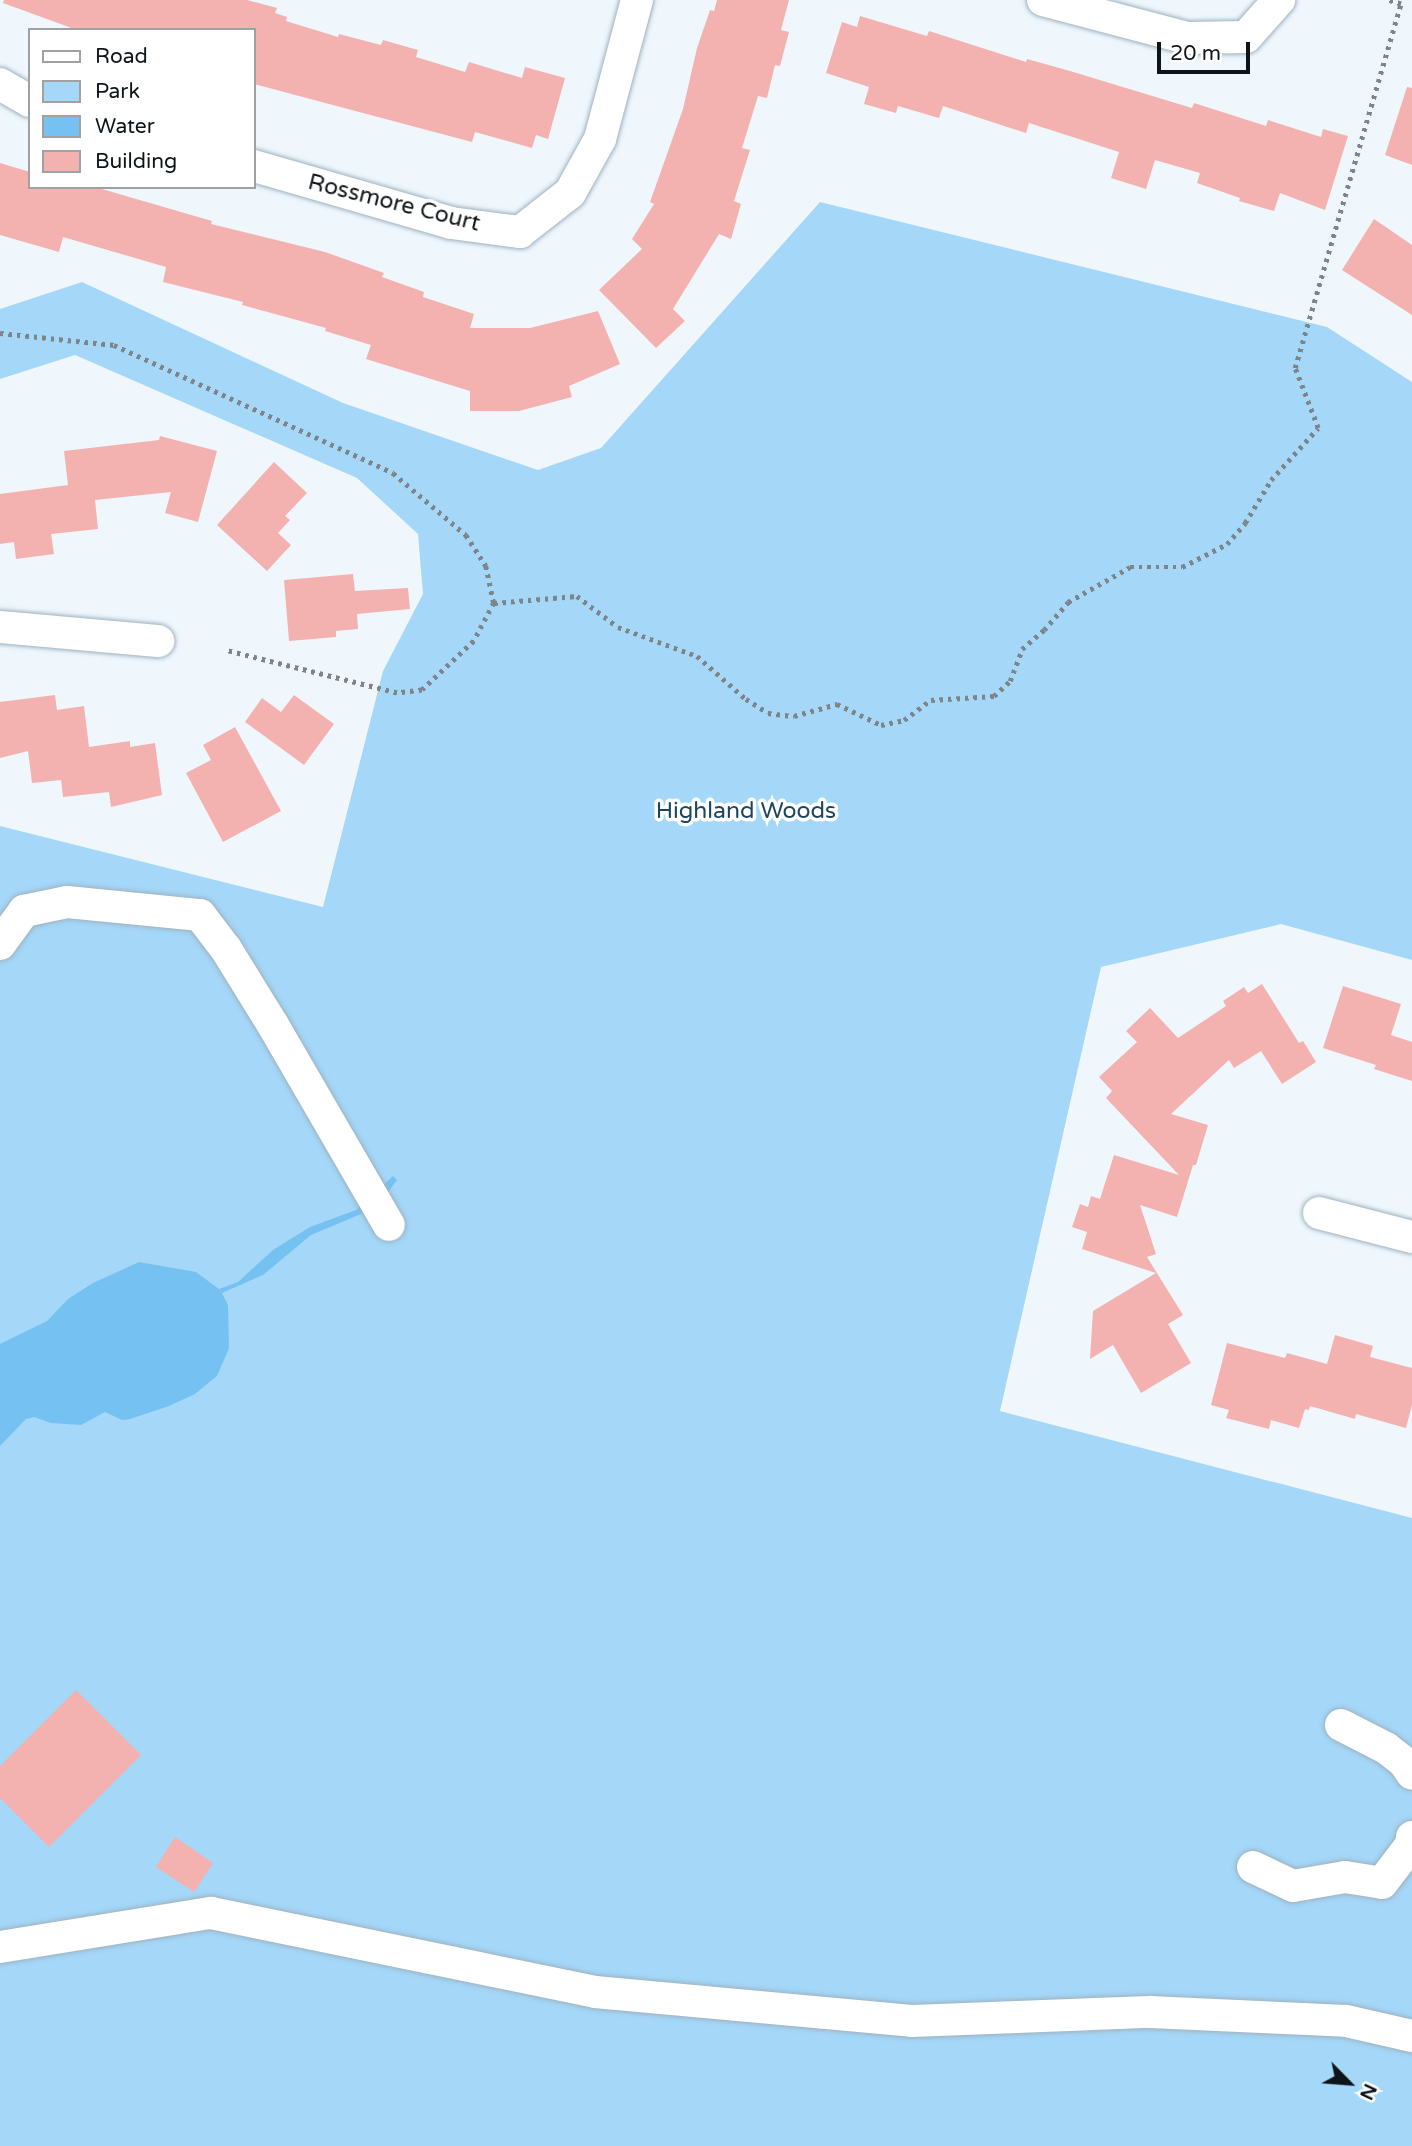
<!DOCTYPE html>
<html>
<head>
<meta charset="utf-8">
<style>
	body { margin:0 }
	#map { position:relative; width:1412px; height:2146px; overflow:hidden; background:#eff7fd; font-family:"Varela Round",sans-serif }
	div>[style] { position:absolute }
	.green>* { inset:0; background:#a4d7f8 }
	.water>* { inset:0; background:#75c2f2 }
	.building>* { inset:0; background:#f3b2af }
	.path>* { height:4.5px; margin-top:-2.25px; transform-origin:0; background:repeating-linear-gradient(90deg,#7d848a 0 3.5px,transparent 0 8.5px) }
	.roads { filter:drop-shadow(0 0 2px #9eb2c0) drop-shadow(0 0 2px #9eb2c0) }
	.minor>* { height:32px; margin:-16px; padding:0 16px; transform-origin:16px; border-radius:16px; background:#fff }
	span { translate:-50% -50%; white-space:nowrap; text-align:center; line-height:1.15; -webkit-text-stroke:7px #fff; paint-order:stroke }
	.street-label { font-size:23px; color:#0e151a }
	.park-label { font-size:23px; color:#1c465f }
	.legend { position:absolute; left:28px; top:28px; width:228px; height:161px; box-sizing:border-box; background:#fff; border:2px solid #9fa1a3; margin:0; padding:9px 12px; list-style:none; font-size:21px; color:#0e151a }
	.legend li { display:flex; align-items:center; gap:14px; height:35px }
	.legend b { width:35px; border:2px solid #9fa1a3 }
	.north { position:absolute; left:1314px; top:2048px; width:70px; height:70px; -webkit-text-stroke:5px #fff; paint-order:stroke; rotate:115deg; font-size:19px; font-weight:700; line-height:28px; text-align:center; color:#0e151a }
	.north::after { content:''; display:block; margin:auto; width:24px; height:32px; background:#0e151a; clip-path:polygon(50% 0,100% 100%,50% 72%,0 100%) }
	.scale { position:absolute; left:1157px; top:42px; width:93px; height:32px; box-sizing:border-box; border:4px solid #0e151a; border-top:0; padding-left:9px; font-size:21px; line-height:24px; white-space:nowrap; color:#0e151a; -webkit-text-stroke:5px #fff; paint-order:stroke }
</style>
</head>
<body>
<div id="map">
	<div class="green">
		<i style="clip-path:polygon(820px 202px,1327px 327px,1412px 382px,1412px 960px,1281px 924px,1101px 967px,1000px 1411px,1412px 1518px,1412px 2146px,0 2146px,0 826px,323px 907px,383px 671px,423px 594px,418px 534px,357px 478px,75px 355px,0 379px,0 309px,82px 282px,343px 403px,538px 470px,601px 448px)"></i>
	</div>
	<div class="water">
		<i style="clip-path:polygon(393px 1176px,397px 1180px,382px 1200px,368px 1211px,311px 1235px,263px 1275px,222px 1293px,228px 1305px,229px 1348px,217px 1376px,195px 1394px,169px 1406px,130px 1419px,122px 1420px,105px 1412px,81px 1425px,51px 1423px,34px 1417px,26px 1419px,0 1446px,0 1344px,47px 1321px,68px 1299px,93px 1283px,139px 1262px,196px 1272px,219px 1289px,238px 1282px,273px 1250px,310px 1227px,356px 1210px)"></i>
	</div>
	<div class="building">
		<i style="clip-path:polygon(4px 0,247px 0,277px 8px,275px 13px,287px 17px,286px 21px,338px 37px,339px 34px,381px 45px,383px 40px,418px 50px,416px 57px,465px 72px,469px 62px,522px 78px,525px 67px,565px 78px,548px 139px,536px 135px,532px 148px,475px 132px,472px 142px,254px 84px,254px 30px,77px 30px,3px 3px)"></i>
		<i style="clip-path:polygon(717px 0,789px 0,781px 30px,789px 32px,780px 66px,775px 65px,767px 98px,758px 96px,742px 148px,750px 150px,734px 201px,741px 204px,731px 239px,719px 234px,673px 309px,685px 321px,656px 348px,599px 290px,642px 249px,632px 239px,654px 204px,650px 202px,683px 109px,697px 48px,710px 10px,714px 11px)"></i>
		<i style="clip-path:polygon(860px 16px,927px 36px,929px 31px,1026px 62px,1027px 59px,1070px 71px,1192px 108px,1194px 103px,1266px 126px,1268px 120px,1321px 137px,1323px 129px,1348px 136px,1325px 210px,1280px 193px,1274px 211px,1239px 201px,1240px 198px,1197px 183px,1200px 173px,1155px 160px,1146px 189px,1111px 178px,1119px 152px,1029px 123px,1026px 133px,943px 106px,939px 118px,898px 106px,896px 113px,864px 104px,869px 87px,826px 73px,842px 22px,857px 27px)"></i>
		<i style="clip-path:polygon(1407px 87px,1412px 88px,1412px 165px,1385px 155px)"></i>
		<i style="clip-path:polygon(0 163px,30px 172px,30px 187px,95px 187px,212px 221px,211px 224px,325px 252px,384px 273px,382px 277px,424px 292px,423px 297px,474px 314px,470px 328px,530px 328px,598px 311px,620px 364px,569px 386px,572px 397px,519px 411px,470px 411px,470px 391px,366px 359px,371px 345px,325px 331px,326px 328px,242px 305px,243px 302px,163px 282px,166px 267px,63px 237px,59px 252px,0 235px)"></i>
		<i style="clip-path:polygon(1374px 219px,1412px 245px,1412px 315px,1342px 270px)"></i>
		<i style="clip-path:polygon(160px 436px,217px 451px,198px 522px,165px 513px,171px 492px,95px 500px,98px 529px,51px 534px,54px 554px,16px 559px,14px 542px,0 544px,0 494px,68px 485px,64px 451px,159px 440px)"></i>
		<i style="clip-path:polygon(274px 462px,307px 493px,285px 516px,290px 520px,278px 533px,291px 545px,267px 571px,217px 525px)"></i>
		<i style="clip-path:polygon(353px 574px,355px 591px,408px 588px,410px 609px,357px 614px,358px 629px,336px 631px,336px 637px,289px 641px,284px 580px)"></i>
		<i style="clip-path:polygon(55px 695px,57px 710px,84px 706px,89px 747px,130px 741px,130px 747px,155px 743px,162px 795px,111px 807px,109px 792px,63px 797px,61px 780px,32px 783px,28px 751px,0 758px,0 702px)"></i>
		<i style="clip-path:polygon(294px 695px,334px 724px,304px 765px,245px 722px,262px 698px,281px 712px)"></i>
		<i style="clip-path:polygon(235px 727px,281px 811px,223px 842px,186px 773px,211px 760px,203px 745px)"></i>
		<i style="clip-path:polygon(1262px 984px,1299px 1043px,1303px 1041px,1316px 1062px,1282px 1084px,1261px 1051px,1234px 1068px,1229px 1060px,1171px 1114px,1208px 1125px,1196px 1165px,1193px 1165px,1177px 1217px,1140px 1205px,1156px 1254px,1147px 1257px,1183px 1315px,1168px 1324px,1191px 1363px,1141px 1393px,1113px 1345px,1090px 1359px,1093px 1311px,1156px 1273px,1082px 1249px,1087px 1232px,1072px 1227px,1080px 1204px,1088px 1207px,1091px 1196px,1100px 1199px,1114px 1155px,1179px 1175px,1106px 1098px,1112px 1091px,1099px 1077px,1137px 1042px,1126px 1031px,1150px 1008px,1178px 1038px,1226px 1006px,1223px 1001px,1244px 987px,1248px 993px)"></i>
		<i style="clip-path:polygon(1343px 986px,1401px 1004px,1391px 1035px,1412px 1042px,1412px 1081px,1374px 1069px,1376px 1065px,1323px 1048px)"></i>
		<i style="clip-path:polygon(1335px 1335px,1373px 1346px,1370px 1357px,1412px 1368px,1412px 1405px,1406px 1428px,1356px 1414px,1355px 1419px,1310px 1406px,1309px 1410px,1305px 1409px,1299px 1428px,1271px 1420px,1269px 1429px,1226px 1418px,1229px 1410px,1211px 1405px,1227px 1343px,1285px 1358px,1287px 1353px,1327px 1364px)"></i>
		<i style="clip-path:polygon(76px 1690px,141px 1755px,49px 1847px,0 1798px,0 1766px)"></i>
		<i style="clip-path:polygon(175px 1837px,213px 1863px,194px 1892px,156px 1867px)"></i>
	</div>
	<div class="path">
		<i style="left:0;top:333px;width:115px;rotate:6deg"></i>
		<i style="left:114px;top:345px;width:307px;rotate:24.6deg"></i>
		<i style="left:393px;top:473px;width:96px;rotate:40.3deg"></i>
		<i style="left:466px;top:535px;width:37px;rotate:57deg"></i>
		<i style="left:486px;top:566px;width:38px;rotate:78deg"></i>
		<i style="left:494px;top:603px;width:43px;rotate:117.8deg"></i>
		<i style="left:474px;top:641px;width:71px;rotate:136.7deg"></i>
		<i style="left:422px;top:690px;width:25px;rotate:173deg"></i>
		<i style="left:397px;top:693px;width:174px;rotate:-166deg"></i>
		<i style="left:494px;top:603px;width:83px;rotate:-4.8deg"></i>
		<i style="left:577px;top:596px;width:51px;rotate:37.1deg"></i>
		<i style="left:618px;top:627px;width:84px;rotate:20.2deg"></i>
		<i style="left:697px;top:656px;width:65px;rotate:41.3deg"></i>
		<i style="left:746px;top:699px;width:26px;rotate:32deg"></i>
		<i style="left:768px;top:713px;width:26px;rotate:7deg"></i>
		<i style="left:794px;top:716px;width:45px;rotate:-15.6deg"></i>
		<i style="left:837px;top:704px;width:49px;rotate:25.5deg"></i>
		<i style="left:881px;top:725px;width:24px;rotate:-12deg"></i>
		<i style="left:904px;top:720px;width:34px;rotate:-37deg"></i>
		<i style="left:931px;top:700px;width:63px;rotate:-3.6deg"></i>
		<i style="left:994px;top:696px;width:22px;rotate:-43deg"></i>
		<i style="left:1010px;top:681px;width:34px;rotate:-69deg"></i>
		<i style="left:1022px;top:649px;width:29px;rotate:-41deg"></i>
		<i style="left:1044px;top:630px;width:37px;rotate:-49deg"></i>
		<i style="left:1068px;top:602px;width:71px;rotate:-29.4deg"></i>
		<i style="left:1130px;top:567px;width:52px"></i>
		<i style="left:1182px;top:567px;width:51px;rotate:-27.1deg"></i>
		<i style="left:1227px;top:544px;width:28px;rotate:-49deg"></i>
		<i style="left:1245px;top:523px;width:50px;rotate:-58.8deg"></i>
		<i style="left:1271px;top:480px;width:70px;rotate:-47.9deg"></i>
		<i style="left:1318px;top:428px;width:64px;rotate:-111deg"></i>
		<i style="left:1295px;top:368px;width:379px;rotate:-73.8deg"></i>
		<i style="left:1401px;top:4px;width:14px;rotate:-163deg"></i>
	</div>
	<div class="roads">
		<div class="minor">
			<i style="left:1043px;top:0;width:149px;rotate:14.8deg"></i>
			<i style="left:1187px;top:38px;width:59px;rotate:-1deg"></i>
			<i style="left:1246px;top:37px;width:50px;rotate:-48.3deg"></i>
			<i style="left:0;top:84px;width:34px;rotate:30deg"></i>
			<i style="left:254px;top:166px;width:205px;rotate:16.1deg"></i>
			<i style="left:451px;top:223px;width:70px;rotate:7.4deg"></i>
			<i style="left:520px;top:232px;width:63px;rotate:-38deg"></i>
			<i style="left:570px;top:193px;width:62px;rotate:-60.9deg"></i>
			<i style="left:600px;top:139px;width:144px;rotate:-75.1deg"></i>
			<i style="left:0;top:627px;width:159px;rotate:5.1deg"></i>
			<i style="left:0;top:944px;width:41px;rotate:-54deg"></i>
			<i style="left:24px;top:911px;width:44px;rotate:-11.8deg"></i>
			<i style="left:67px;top:902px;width:134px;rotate:5.6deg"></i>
			<i style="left:200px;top:915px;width:43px;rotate:52.6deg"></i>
			<i style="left:226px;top:949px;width:89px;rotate:58.3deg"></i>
			<i style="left:273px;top:1025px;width:231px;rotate:59.9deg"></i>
			<i style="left:1319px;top:1213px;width:96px;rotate:14.5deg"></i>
			<i style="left:1341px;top:1725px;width:51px;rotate:27.1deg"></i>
			<i style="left:1386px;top:1748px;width:23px;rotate:38deg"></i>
			<i style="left:1404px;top:1762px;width:14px;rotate:56deg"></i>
			<i style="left:1253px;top:1867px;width:44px;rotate:25.4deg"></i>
			<i style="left:1293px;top:1886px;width:53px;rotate:-9.8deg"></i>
			<i style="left:1345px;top:1877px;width:37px;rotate:9deg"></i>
			<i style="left:1382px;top:1883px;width:48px;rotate:-52.7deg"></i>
			<i style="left:1411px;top:1845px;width:8px;rotate:-83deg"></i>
			<i style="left:0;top:1947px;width:214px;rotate:-9.2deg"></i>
			<i style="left:211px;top:1913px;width:392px;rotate:11.6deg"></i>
			<i style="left:595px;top:1992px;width:318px;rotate:5.2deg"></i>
			<i style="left:912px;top:2021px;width:238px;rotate:-2.2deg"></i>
			<i style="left:1150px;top:2012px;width:196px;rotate:2.6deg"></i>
			<i style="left:1346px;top:2021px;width:68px;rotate:12.8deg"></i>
		</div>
	</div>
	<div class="street-label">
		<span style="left:394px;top:203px;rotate:14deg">Rossmore Court</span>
	</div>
	<div class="park-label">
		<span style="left:746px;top:811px">Highland Woods</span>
	</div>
	<ul class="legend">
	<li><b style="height:9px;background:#fff"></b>Road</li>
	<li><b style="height:19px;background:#a4d7f8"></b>Park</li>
	<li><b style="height:19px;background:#75c2f2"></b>Water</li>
	<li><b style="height:19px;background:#f3b2af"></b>Building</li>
	</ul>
	<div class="north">N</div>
	<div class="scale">20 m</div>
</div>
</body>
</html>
